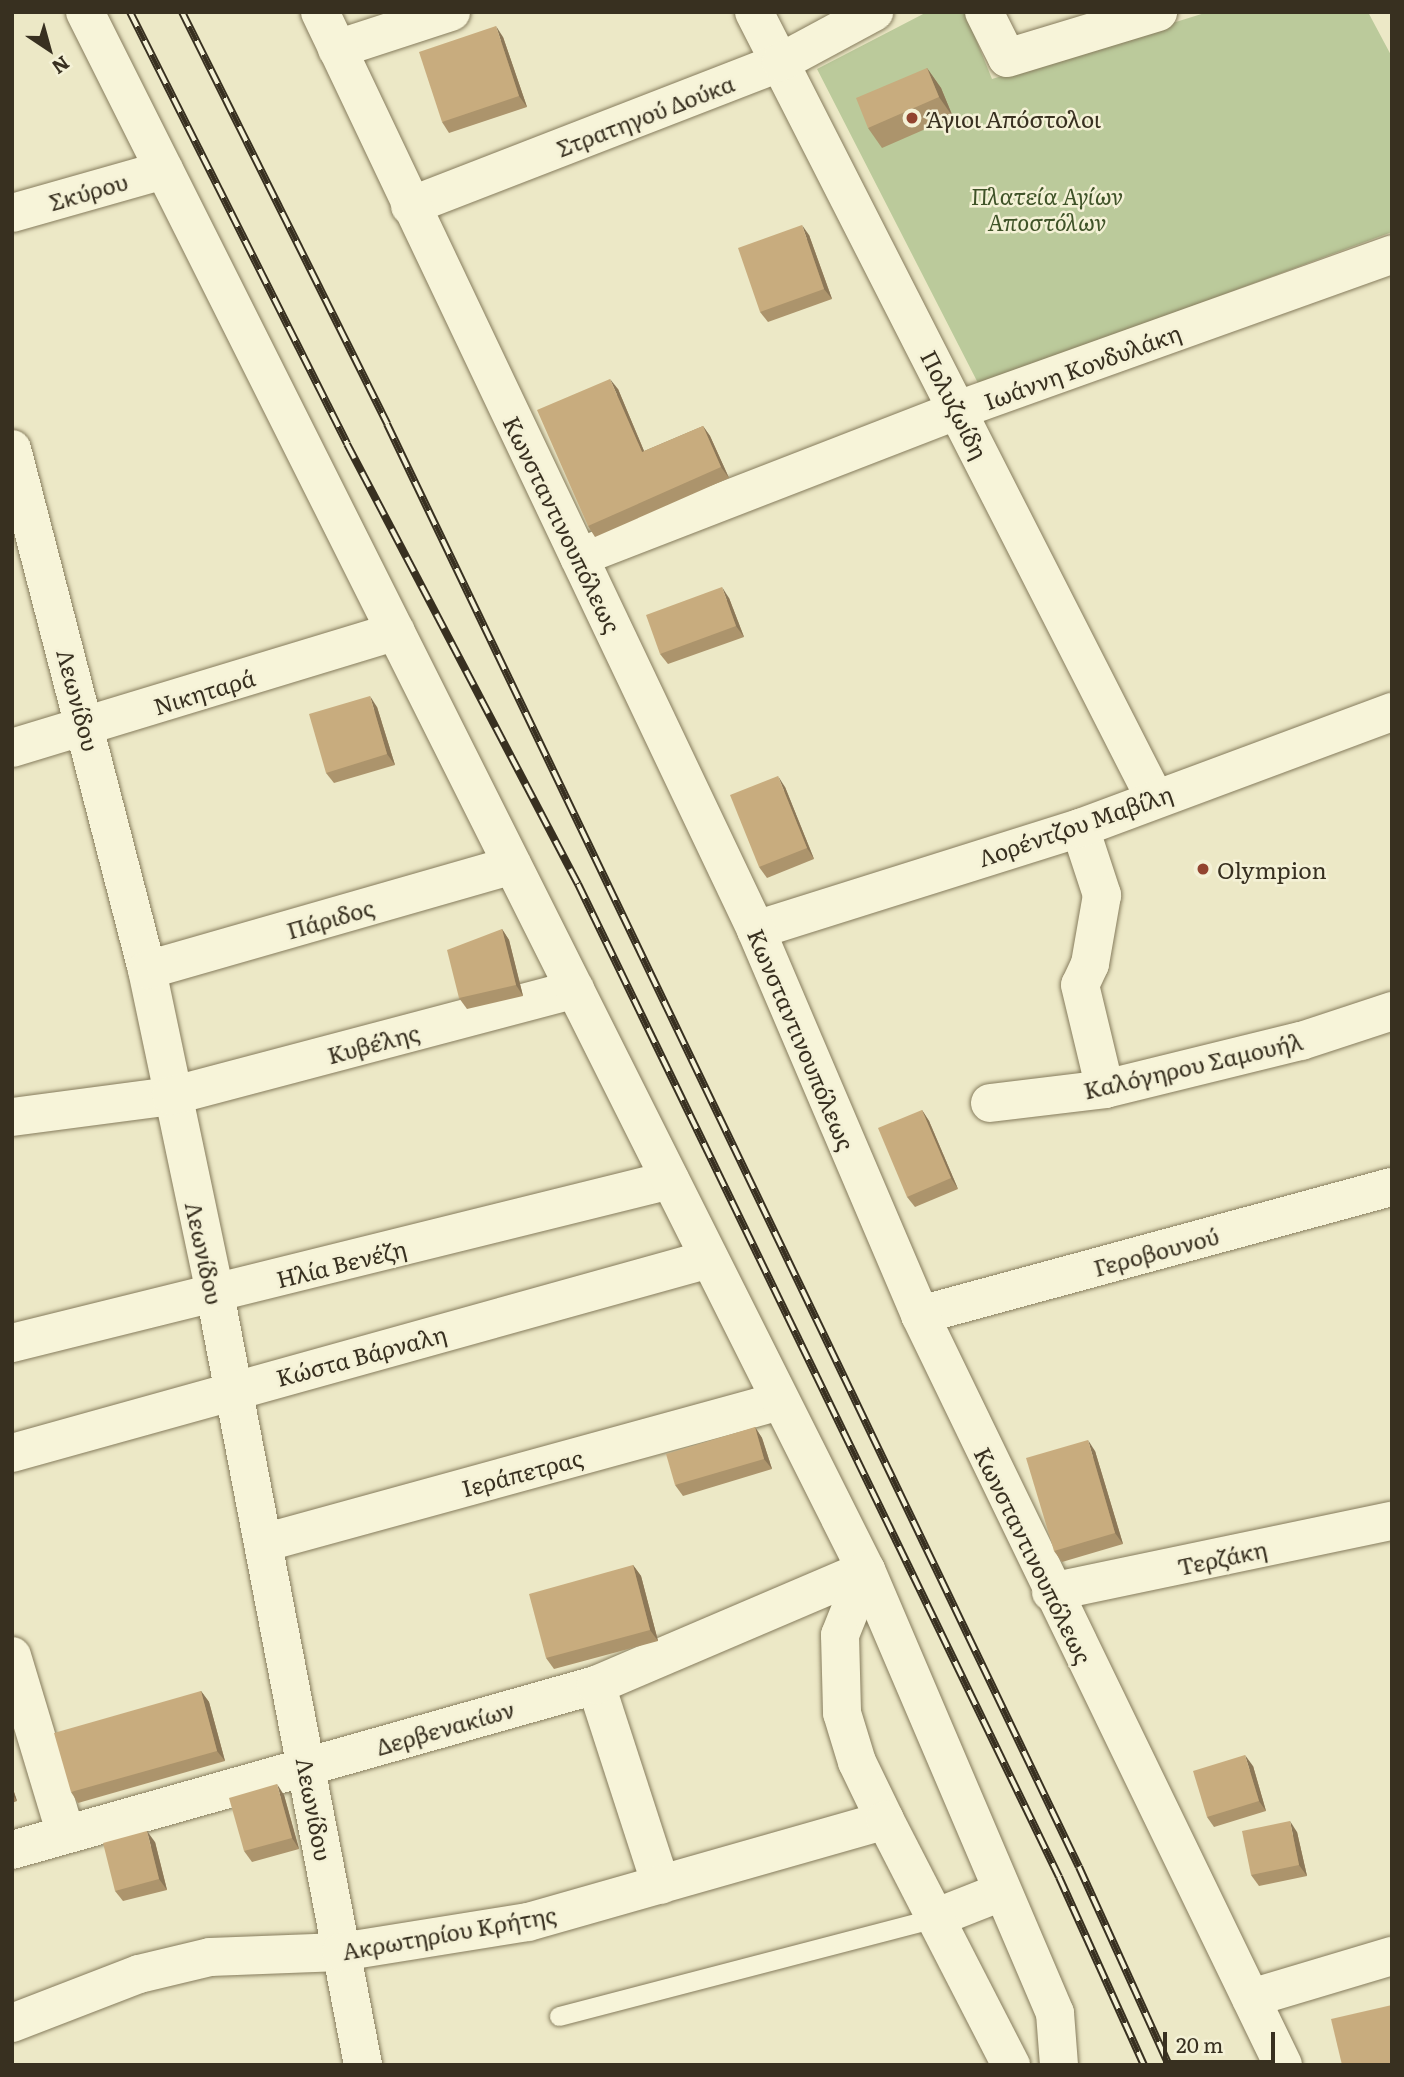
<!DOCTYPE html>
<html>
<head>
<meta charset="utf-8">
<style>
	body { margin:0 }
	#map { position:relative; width:1404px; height:2077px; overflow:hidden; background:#ece8c6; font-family:Literata,serif }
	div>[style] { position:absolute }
	.green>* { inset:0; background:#bbca9b }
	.roads { filter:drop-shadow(0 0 2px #867c5d) drop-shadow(0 0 2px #867c5d) }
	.service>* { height:19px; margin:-9.5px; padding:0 9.5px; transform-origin:9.5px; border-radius:9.5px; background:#f7f4d9 }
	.minor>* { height:38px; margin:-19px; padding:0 19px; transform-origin:19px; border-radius:19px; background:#f7f4d9 }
	.tertiary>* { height:38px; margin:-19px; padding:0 19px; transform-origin:19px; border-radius:19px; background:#f7f4d9 }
	.rail>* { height:8px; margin-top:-4px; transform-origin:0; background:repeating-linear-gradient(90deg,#f4f1d6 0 16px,#383020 0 32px); box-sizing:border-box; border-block:2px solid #383020 }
	.wall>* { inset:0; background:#ac946c }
	.shaded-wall>* { inset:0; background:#8c7858 }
	.building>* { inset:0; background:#c8ac7e }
	.dots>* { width:19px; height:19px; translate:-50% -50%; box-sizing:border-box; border:4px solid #f4f1d6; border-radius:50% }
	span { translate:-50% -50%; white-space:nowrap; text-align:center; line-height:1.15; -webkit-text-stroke:5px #f4f1d6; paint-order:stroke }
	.street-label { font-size:23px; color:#383020 }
	.poi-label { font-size:23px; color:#383020 }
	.left { translate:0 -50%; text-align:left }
	.park-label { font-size:23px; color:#3f5328; font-style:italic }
	.frame { position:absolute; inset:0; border:14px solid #383020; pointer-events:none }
	.north { position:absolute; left:14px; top:14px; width:70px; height:70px; -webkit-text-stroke:5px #f4f1d6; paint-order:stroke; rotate:144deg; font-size:19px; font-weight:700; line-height:28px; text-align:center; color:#383020 }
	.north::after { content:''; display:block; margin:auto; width:24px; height:32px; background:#383020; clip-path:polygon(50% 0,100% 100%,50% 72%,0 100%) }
	.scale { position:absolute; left:1163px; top:2032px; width:112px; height:32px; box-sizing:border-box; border:4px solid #383020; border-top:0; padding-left:9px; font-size:21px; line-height:24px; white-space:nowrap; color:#383020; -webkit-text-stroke:5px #f4f1d6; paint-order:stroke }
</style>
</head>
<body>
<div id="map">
	<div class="green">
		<i style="clip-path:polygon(927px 12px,965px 12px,992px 79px,1208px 12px,1368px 12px,1392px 57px,1392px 232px,979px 385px,817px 69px)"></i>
	</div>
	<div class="roads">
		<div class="service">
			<i style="left:559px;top:2016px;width:389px;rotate:-14.6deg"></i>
		</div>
		<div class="minor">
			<i style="left:754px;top:12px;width:881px;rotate:63deg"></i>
			<i style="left:984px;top:12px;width:51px;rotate:63.4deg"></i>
			<i style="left:1007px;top:58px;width:158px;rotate:-16.9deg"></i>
			<i style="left:337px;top:49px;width:120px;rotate:-18deg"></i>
			<i style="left:410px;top:206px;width:398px;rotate:-21.2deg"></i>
			<i style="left:781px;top:62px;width:106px;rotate:-28.3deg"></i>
			<i style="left:12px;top:213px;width:158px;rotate:-15.8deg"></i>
			<i style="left:12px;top:449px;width:538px;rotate:75.47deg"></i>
			<i style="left:147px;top:970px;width:331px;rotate:78.1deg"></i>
			<i style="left:215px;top:1294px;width:785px;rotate:79.13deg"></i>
			<i style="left:579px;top:557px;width:407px;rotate:-21.2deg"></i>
			<i style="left:958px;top:410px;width:461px;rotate:-19.7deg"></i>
			<i style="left:12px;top:748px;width:401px;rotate:-16.9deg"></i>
			<i style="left:1080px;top:828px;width:71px;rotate:71.8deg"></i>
			<i style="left:1102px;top:895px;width:70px;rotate:99.9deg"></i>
			<i style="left:1090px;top:964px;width:23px;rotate:115deg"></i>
			<i style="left:1080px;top:985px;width:107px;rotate:76.5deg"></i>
			<i style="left:756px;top:930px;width:340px;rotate:-17.5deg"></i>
			<i style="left:1080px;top:828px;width:333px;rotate:-20.4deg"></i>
			<i style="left:147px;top:970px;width:380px;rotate:-16deg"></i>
			<i style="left:990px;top:1103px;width:116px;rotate:-6.9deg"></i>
			<i style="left:1105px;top:1089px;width:202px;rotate:-13.8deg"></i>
			<i style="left:1301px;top:1041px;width:96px;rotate:-18.2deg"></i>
			<i style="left:12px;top:1117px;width:160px;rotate:-7.5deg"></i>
			<i style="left:171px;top:1096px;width:418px;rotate:-14.8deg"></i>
			<i style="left:920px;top:1315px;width:489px;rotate:-15.2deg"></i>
			<i style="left:12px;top:1343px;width:678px;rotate:-13.91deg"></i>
			<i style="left:12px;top:1453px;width:723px;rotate:-15.55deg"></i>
			<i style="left:263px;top:1543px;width:536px;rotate:-15.36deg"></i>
			<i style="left:1051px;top:1592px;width:348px;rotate:-11.8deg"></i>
			<i style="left:12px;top:1656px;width:184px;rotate:73.2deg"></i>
			<i style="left:596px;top:1685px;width:210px;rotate:72deg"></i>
			<i style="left:12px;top:1850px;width:607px;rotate:-15.78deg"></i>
			<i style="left:596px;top:1685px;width:293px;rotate:-23.1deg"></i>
			<i style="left:935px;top:1918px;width:71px;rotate:-21.5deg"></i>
			<i style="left:1251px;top:1998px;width:147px;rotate:-16.6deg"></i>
			<i style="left:12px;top:2023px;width:136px;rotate:-21.1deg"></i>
			<i style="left:139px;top:1974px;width:73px;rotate:-13.5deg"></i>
			<i style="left:210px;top:1957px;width:131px;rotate:-2.2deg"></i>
			<i style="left:341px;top:1952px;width:189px;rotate:-9.1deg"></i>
			<i style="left:528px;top:1922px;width:371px;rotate:-15.9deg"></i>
		</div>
		<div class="tertiary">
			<i style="left:85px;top:12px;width:1743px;rotate:63.38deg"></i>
			<i style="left:866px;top:1570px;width:482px;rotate:66.9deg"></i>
			<i style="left:1055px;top:2013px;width:52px;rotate:85.6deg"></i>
			<i style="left:320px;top:12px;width:1016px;rotate:64.59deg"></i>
			<i style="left:756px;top:930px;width:418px;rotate:66.9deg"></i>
			<i style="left:920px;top:1315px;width:833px;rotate:64.17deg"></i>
			<i style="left:866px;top:1570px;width:70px;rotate:111.8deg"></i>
			<i style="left:840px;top:1635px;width:78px;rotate:88.5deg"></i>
			<i style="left:842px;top:1713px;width:51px;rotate:73deg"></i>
			<i style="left:857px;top:1762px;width:64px;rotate:64.2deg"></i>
			<i style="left:885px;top:1820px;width:276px;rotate:62.8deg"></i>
		</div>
	</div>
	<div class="rail">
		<i style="left:130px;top:12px;width:483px;rotate:63.3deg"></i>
		<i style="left:347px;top:444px;width:497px;rotate:62.3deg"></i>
		<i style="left:578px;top:884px;width:1103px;rotate:64.15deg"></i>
		<i style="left:1059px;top:1877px;width:206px;rotate:65.7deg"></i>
		<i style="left:182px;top:12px;width:460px;rotate:63.5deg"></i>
		<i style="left:387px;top:424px;width:1600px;rotate:64.38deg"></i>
		<i style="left:1079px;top:1867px;width:217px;rotate:65.6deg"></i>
	</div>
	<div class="wall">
		<i style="clip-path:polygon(503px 37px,527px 107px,449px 133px,442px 122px)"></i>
		<i style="clip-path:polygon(927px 68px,941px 88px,953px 117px,882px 148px,868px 128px)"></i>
		<i style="clip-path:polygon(809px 235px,832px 299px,768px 322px,760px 312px)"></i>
		<i style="clip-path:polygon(618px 389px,644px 451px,703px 426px,710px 436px,729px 478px,595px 537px,588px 526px)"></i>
		<i style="clip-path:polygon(729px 598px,744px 637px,668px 664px,660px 654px)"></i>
		<i style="clip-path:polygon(377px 707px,395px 765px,334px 783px,326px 773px)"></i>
		<i style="clip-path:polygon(785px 787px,814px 859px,767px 878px,759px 867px)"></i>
		<i style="clip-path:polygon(502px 929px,509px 940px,523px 996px,467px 1009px,459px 998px)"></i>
		<i style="clip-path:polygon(922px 1110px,929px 1121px,958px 1189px,915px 1207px,907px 1197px)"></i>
		<i style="clip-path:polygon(755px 1427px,762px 1438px,772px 1469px,683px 1496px,675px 1485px)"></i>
		<i style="clip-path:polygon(1095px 1451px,1123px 1544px,1062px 1562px,1054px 1551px)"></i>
		<i style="clip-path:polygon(633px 1565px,641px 1576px,658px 1641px,554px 1669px,546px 1658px)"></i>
		<i style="clip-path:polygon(201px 1691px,209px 1702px,225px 1761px,78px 1803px,71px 1792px)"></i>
		<i style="clip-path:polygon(1253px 1766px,1266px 1811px,1214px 1827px,1207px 1817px)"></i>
		<i style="clip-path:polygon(12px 1786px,17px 1801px,12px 1803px)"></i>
		<i style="clip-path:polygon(284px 1795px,299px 1849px,252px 1862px,244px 1851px)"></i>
		<i style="clip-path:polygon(1297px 1832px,1307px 1876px,1259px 1886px,1251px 1875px)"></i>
		<i style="clip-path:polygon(155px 1842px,167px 1890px,123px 1901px,115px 1891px)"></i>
	</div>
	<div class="shaded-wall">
		<i style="clip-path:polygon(496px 26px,503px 37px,527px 107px,519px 96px)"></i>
		<i style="clip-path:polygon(927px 68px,941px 88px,953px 117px,939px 97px)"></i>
		<i style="clip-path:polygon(802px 225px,809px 235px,832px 299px,824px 289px)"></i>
		<i style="clip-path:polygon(610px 379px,618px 389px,649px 463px,642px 452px)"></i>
		<i style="clip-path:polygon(703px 426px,710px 436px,729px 478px,721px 467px)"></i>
		<i style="clip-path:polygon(722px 587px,729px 598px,744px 637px,736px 626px)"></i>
		<i style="clip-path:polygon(370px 696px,377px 707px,395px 765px,387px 754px)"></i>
		<i style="clip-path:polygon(778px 776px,785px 787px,814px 859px,807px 848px)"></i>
		<i style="clip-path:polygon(502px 929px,509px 940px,523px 996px,516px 985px)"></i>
		<i style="clip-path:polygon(922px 1110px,929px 1121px,958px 1189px,951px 1178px)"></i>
		<i style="clip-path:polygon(755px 1427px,762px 1438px,772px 1469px,764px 1459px)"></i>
		<i style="clip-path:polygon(1088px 1440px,1095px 1451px,1123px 1544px,1115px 1533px)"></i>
		<i style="clip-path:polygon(633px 1565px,641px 1576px,658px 1641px,650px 1630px)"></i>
		<i style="clip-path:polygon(201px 1691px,209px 1702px,225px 1761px,217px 1751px)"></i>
		<i style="clip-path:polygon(1245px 1755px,1253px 1766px,1266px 1811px,1259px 1801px)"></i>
		<i style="clip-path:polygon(277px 1784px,284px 1795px,299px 1849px,292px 1838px)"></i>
		<i style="clip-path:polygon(12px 1786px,17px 1801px,12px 1794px)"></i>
		<i style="clip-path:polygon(1290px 1821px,1297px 1832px,1307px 1876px,1299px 1865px)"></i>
		<i style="clip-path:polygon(147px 1831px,155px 1842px,167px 1890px,159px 1879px)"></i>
	</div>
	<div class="building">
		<i style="clip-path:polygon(496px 26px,519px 96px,442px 122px,419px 52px)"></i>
		<i style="clip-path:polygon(927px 68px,939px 97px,868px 128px,856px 98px)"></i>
		<i style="clip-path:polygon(802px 225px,824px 289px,760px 312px,738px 248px)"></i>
		<i style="clip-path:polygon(610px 379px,642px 452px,703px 426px,721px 467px,588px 526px,537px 410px)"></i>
		<i style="clip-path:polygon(722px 587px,736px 626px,660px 654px,646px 615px)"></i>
		<i style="clip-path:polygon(370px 696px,387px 754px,326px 773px,309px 714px)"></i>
		<i style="clip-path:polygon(778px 776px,807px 848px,759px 867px,730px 795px)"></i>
		<i style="clip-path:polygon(502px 929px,516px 985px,459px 998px,447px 950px)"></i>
		<i style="clip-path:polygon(922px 1110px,951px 1178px,907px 1197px,878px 1128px)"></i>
		<i style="clip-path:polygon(755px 1427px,764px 1459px,675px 1485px,666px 1454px)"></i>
		<i style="clip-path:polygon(1088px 1440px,1115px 1533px,1054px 1551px,1026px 1458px)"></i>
		<i style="clip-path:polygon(633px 1565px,650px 1630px,546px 1658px,529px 1594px)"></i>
		<i style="clip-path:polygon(201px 1691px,217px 1751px,71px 1792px,54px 1733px)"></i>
		<i style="clip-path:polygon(1245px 1755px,1259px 1801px,1207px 1817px,1193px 1771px)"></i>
		<i style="clip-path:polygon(277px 1784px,292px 1838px,244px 1851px,229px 1798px)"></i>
		<i style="clip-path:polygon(1290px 1821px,1299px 1865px,1251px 1875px,1242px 1831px)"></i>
		<i style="clip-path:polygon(147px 1831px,159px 1879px,115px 1891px,103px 1843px)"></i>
		<i style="clip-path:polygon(1392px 2005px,1392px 2065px,1342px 2065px,1331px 2019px)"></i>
	</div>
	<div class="dots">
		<i style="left:912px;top:118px;background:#924430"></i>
		<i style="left:1203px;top:869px;background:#924430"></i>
	</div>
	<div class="street-label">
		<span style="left:645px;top:115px;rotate:-21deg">Στρατηγού Δούκα</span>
		<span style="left:88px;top:191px;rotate:-16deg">Σκύρου</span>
		<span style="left:1082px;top:366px;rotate:-20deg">Ιωάννη Κονδυλάκη</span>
		<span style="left:955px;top:404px;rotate:63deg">Πολυζωίδη</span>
		<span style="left:563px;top:524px;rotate:64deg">Κωνσταντινουπόλεως</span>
		<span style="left:204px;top:691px;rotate:-17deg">Νικηταρά</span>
		<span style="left:79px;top:700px;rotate:75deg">Λεωνίδου</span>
		<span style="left:1075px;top:825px;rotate:-19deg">Λορέντζου Μαβίλη</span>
		<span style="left:330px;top:918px;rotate:-16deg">Πάριδος</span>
		<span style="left:802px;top:1039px;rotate:67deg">Κωνσταντινουπόλεως</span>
		<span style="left:373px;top:1043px;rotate:-15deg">Κυβέλης</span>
		<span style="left:1193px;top:1065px;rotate:-13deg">Καλόγηρου Σαμουήλ</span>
		<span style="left:1156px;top:1251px;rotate:-15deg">Γεροβουνού</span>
		<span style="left:205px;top:1253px;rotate:78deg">Λεωνίδου</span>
		<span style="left:341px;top:1263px;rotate:-14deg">Ηλία Βενέζη</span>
		<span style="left:361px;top:1355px;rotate:-15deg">Κώστα Βάρναλη</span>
		<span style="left:522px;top:1472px;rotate:-15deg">Ιεράπετρας</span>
		<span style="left:1034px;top:1555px;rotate:64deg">Κωνσταντινουπόλεως</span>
		<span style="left:1222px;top:1557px;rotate:-12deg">Τερζάκη</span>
		<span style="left:445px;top:1727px;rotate:-16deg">Δερβενακίων</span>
		<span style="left:315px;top:1809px;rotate:79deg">Λεωνίδου</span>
		<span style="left:449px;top:1932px;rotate:-10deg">Ακρωτηρίου Κρήτης</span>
	</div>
	<div class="poi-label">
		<span class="left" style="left:926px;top:118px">Άγιοι Απόστολοι</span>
		<span class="left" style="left:1217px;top:869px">Olympion</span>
	</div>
	<div class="park-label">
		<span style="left:1047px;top:208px">Πλατεία Αγίων<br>Αποστόλων</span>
	</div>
	<div class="frame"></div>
	<div class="north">N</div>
	<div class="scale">20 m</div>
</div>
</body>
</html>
